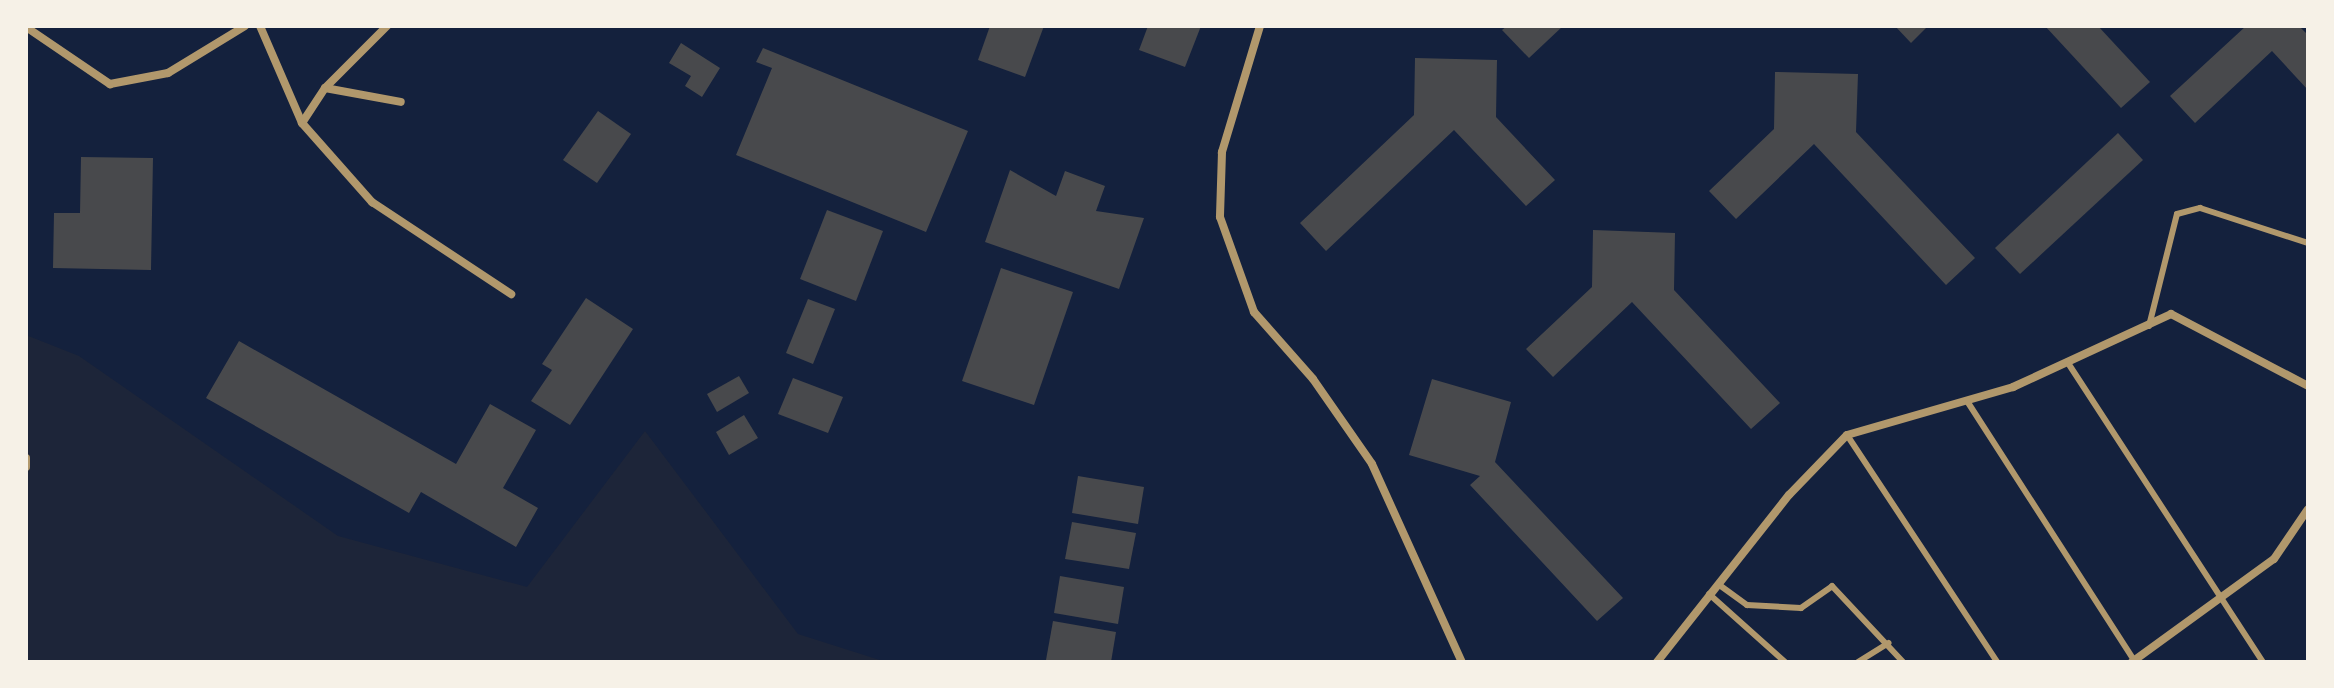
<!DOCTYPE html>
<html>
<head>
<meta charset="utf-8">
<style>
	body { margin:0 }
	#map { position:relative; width:2334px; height:688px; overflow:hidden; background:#14213d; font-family:"Fira Sans Condensed",sans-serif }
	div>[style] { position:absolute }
	.green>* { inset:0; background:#1d2539 }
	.building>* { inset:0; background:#48494c }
	.service>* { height:6px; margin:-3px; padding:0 3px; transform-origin:3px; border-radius:3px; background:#b1986c }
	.minor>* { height:8px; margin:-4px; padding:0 4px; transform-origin:4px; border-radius:4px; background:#b1986c }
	span { translate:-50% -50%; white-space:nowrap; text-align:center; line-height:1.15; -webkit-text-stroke:7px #f6f1e7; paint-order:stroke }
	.frame { position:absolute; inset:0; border:28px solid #f6f1e7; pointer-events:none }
</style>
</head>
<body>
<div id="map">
	<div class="green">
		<i style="clip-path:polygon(26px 335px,79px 356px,338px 536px,527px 587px,645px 431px,798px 634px,886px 662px,26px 662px)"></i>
	</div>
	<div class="building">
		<i style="clip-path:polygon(990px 26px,1044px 26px,1025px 77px,978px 60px)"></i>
		<i style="clip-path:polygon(1148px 26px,1201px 26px,1185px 67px,1139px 50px)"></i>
		<i style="clip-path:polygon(1507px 26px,1563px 26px,1529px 58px,1502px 30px)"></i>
		<i style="clip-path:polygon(1895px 26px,1928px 26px,1911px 43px)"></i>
		<i style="clip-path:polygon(2045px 26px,2098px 26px,2150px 82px,2121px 108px)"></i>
		<i style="clip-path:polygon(2246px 26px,2299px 26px,2308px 35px,2308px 90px,2272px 51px,2195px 123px,2170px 96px)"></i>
		<i style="clip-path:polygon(681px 43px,720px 68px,702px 97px,685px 86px,691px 76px,669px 63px)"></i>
		<i style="clip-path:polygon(763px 48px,968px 131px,926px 232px,736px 155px,772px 68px,756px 62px)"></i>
		<i style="clip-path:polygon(1415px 58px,1497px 60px,1496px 117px,1555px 180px,1526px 206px,1454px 130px,1326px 251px,1300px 223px,1414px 115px)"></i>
		<i style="clip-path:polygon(1775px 72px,1858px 74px,1856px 132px,1975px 258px,1946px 285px,1814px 144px,1736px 219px,1709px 191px,1774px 129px)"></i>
		<i style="clip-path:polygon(598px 111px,631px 134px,597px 183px,563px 160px)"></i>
		<i style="clip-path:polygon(2118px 133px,2143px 160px,2020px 274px,1995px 248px)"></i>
		<i style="clip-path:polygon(81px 157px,153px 158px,151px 270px,53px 268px,54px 213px,80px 213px)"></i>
		<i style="clip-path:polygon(1010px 170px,1056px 196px,1065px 171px,1105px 186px,1096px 211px,1144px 218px,1119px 289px,985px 242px)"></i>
		<i style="clip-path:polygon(827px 210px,883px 231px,856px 301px,800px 279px)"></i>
		<i style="clip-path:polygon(1593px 230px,1675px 233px,1674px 290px,1780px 403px,1751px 429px,1632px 302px,1553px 377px,1526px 349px,1592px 287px)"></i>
		<i style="clip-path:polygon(1001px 268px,1073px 292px,1034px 405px,962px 381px)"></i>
		<i style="clip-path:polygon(586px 298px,633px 329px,570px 425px,531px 401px,552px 370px,542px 364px)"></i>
		<i style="clip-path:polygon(808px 299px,835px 309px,813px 364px,786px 353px)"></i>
		<i style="clip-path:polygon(239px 341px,456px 464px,490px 404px,536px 430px,503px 488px,538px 508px,516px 547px,421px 492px,409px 513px,206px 398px)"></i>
		<i style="clip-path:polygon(739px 376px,749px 393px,717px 412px,707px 394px)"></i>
		<i style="clip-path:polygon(793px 378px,843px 397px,828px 433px,778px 414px)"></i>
		<i style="clip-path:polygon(1432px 379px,1511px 402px,1495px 462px,1623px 598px,1597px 621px,1470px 485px,1480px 476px,1409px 455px)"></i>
		<i style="clip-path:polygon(744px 415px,758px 438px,729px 455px,716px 432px)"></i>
		<i style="clip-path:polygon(1078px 476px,1144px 487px,1138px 524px,1072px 513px)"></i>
		<i style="clip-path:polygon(1072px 522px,1136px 533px,1129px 569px,1065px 559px)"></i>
		<i style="clip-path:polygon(1060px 576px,1124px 587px,1118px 624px,1054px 613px)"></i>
		<i style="clip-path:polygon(1053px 621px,1116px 632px,1111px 662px,1046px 660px)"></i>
	</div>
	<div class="service">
		<i style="left:2149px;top:326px;width:115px;rotate:-76deg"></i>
		<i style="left:2177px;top:214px;width:24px;rotate:-15deg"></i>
		<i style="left:2200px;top:208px;width:114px;rotate:18deg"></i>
		<i style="left:2068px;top:363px;width:357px;rotate:56.9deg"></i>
		<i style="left:1967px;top:401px;width:310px;rotate:57.2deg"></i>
		<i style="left:1847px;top:435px;width:272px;rotate:56.5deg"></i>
		<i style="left:1718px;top:584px;width:36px;rotate:36deg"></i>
		<i style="left:1747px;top:605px;width:54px;rotate:3.2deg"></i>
		<i style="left:1801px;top:608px;width:38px;rotate:-35deg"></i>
		<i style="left:1832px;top:586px;width:104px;rotate:46.9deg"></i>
		<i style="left:1709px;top:594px;width:102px;rotate:41.8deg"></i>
		<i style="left:1858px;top:662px;width:36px;rotate:-32deg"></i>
	</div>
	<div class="minor">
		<i style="left:260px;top:26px;width:106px;rotate:66.6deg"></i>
		<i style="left:302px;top:123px;width:106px;rotate:48.5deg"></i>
		<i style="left:372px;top:202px;width:167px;rotate:33.5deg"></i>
		<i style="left:1260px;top:26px;width:132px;rotate:106.8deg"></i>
		<i style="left:1222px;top:152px;width:65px;rotate:91.8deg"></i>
		<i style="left:1220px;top:217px;width:101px;rotate:70.3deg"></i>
		<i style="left:1254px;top:312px;width:89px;rotate:48.6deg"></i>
		<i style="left:1313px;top:379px;width:103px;rotate:55.2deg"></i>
		<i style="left:1372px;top:464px;width:217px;rotate:65.6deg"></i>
		<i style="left:26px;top:27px;width:102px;rotate:34.2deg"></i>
		<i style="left:110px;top:84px;width:59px;rotate:-10.7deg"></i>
		<i style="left:168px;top:73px;width:90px;rotate:-31.4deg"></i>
		<i style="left:325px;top:88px;width:77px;rotate:10.4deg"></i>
		<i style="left:302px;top:123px;width:42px;rotate:-56.7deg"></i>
		<i style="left:325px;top:88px;width:88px;rotate:-45deg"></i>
		<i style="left:26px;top:458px;width:9px;rotate:90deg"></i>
		<i style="left:1657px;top:662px;width:213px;rotate:-51.7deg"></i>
		<i style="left:1789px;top:495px;width:83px;rotate:-46deg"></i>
		<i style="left:1847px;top:435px;width:173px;rotate:-16.1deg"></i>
		<i style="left:2013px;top:387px;width:174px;rotate:-24.8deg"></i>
		<i style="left:2171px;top:314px;width:155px;rotate:27.7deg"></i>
		<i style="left:2132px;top:662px;width:175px;rotate:-36deg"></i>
		<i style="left:2274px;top:559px;width:60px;rotate:-55.8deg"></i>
	</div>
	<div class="frame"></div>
</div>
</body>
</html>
